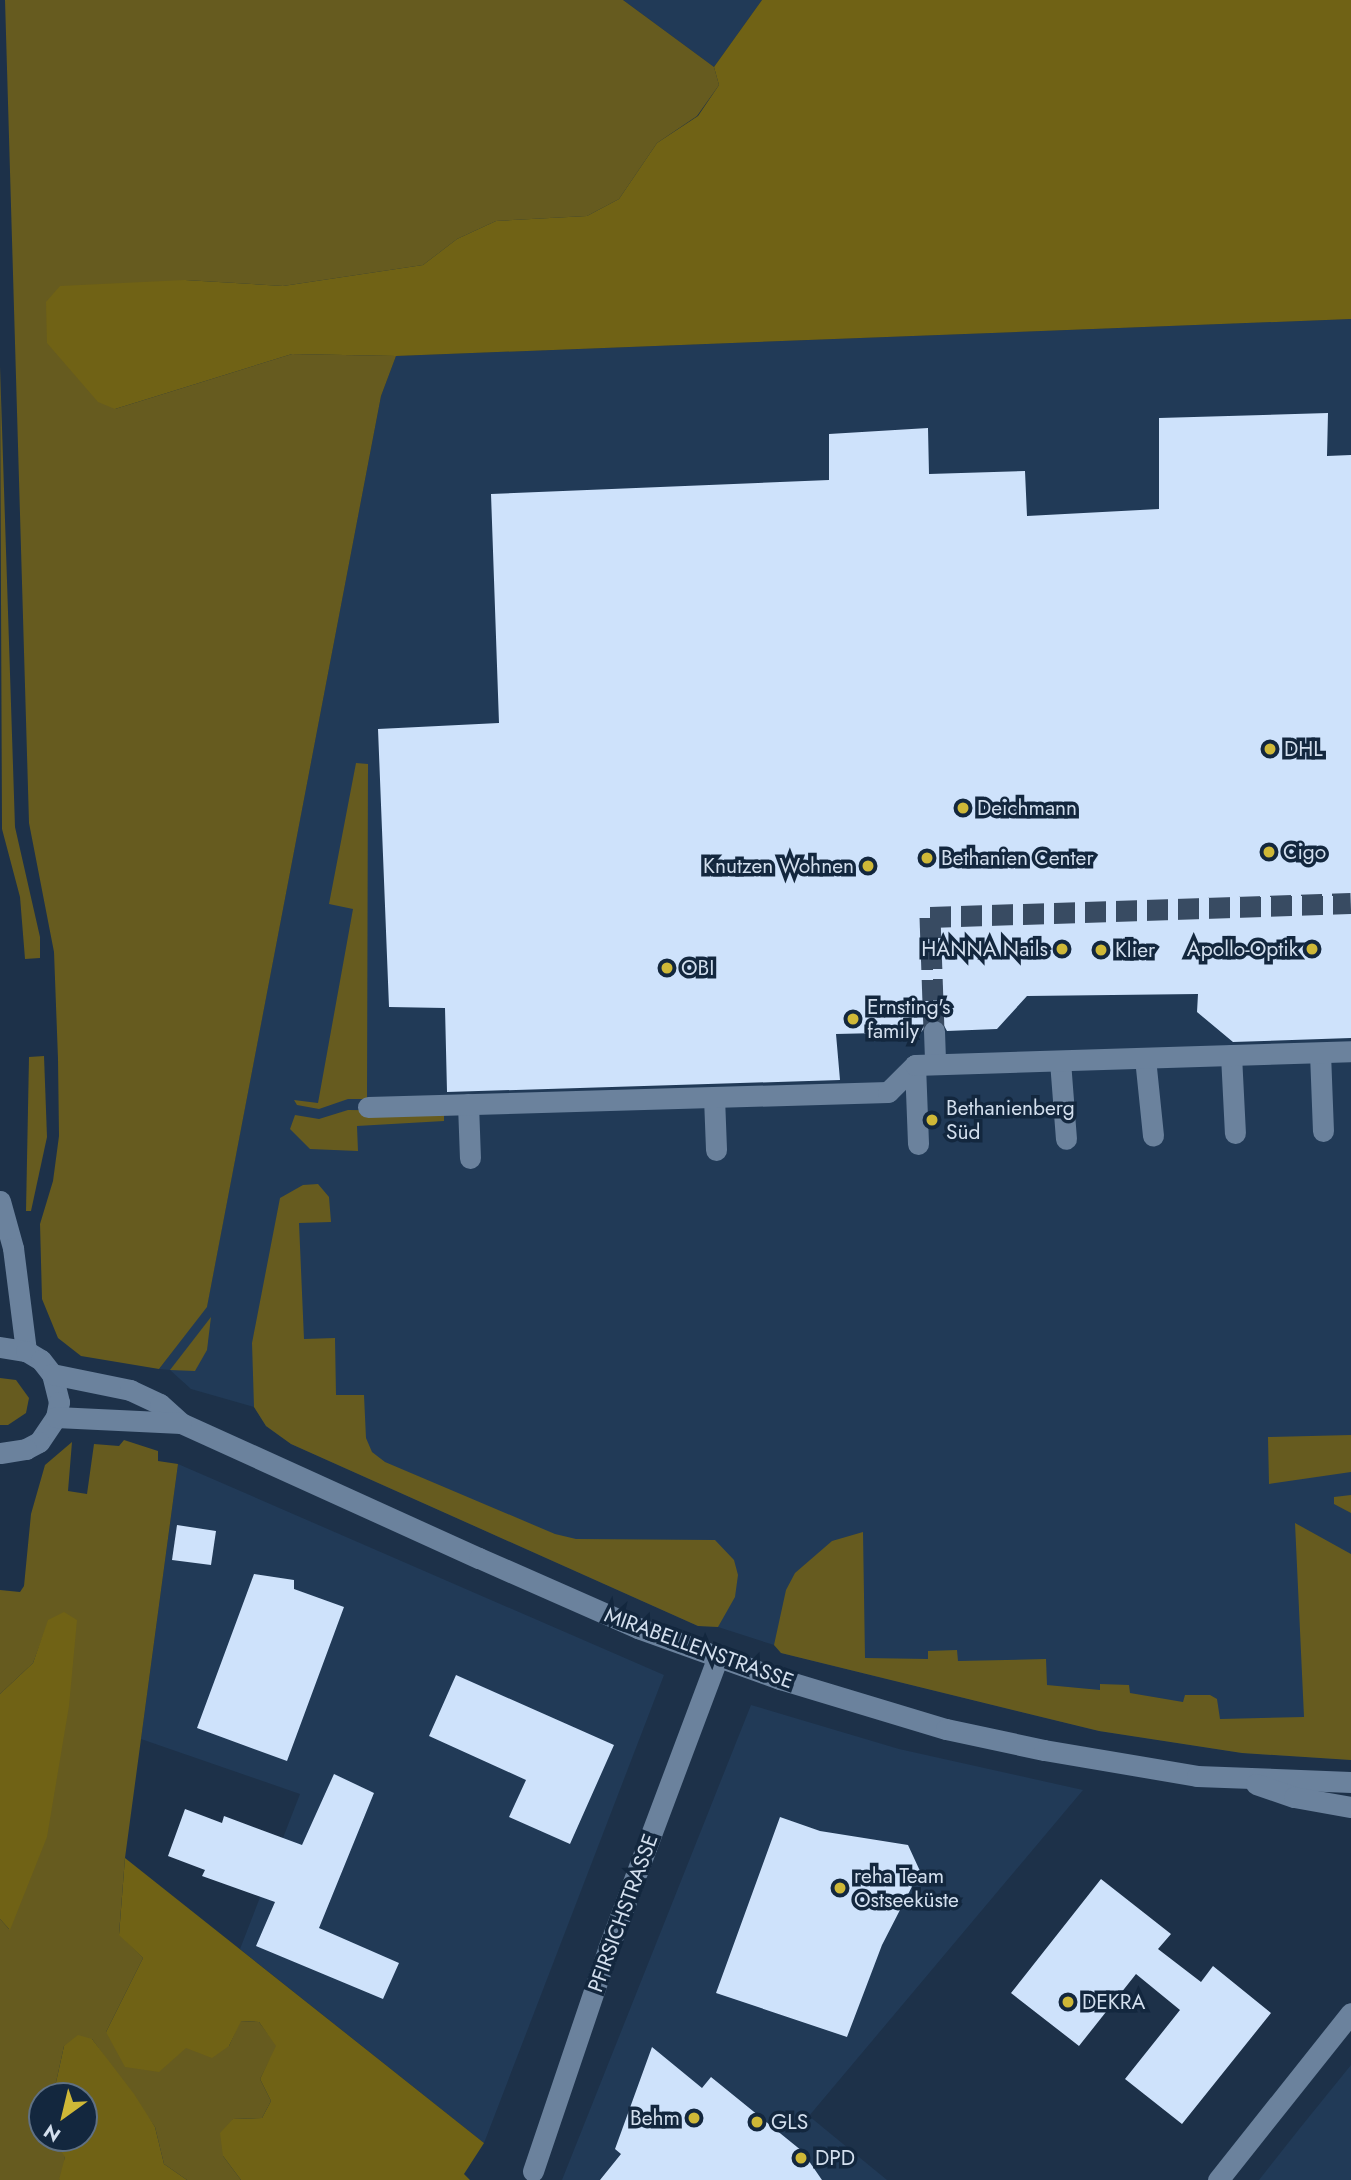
<!DOCTYPE html>
<html>
<head>
<meta charset="utf-8">
<style>
	body { margin:0 }
	#map { position:relative; width:1351px; height:2180px; overflow:hidden; background:#1d3149; font-family:Jost,sans-serif }
	div>[style] { position:absolute }
	.built>* { inset:0; background:#213a57 }
	.green>* { inset:0; background:#665b1f }
	.forest>* { inset:0; background:#706215 }
	.building>* { inset:0; background:#cee2fb }
	.minor-tunnel>* { height:21px; margin-top:-10.5px; transform-origin:0; background:repeating-linear-gradient(90deg,#384b62 0 21px,transparent 0 31px) }
	.minor>* { height:21px; margin:-10.5px; padding:0 10.5px; transform-origin:10.5px; border-radius:10.5px; background:#6b829d }
	.dots>* { width:19px; height:19px; translate:-50% -50%; box-sizing:border-box; border:4px solid #13273e; border-radius:50% }
	span { translate:-50% -50%; white-space:nowrap; text-align:center; line-height:1.15; -webkit-text-stroke:7px #13273e; paint-order:stroke }
	.poi-label { font-size:21px; color:#d3dfee }
	.left { translate:0 -50%; text-align:left }
	.right { translate:-100% -50%; text-align:right }
	.street-label { font-size:21px; color:#d3dfee }
	.north { position:absolute; left:28px; top:2082px; width:70px; height:70px; box-sizing:border-box; background:#13273e; border:2px solid #607184; border-radius:50%; rotate:214deg; font-size:19px; font-weight:700; line-height:28px; text-align:center; color:#d3dfee }
	.north::after { content:''; display:block; margin:auto; width:24px; height:32px; background:#cfb837; clip-path:polygon(50% 0,100% 100%,50% 72%,0 100%) }
</style>
</head>
<body>
<div id="map">
	<div class="built">
		<i style="clip-path:polygon(623px 0,762px 0,714px 67px)"></i>
		<i style="clip-path:polygon(1351px 319px,1351px 1760px,1242px 1753px,1099px 1731px,781px 1653px,774px 1645px,718px 1627px,698px 1626px,291px 1444px,266px 1426px,254px 1407px,191px 1389px,170px 1370px,159px 1369px,207px 1306px,381px 396px,396px 356px)"></i>
		<i style="clip-path:polygon(178px 1464px,664px 1675px,484px 2143px,240px 1949px,300px 1794px,141px 1739px)"></i>
		<i style="clip-path:polygon(751px 1705px,899px 1749px,1083px 1790px,809px 2116px,887px 2180px,562px 2180px)"></i>
		<i style="clip-path:polygon(1351px 2065px,1351px 2180px,1259px 2180px,1300px 2128px)"></i>
	</div>
	<div class="green">
		<i style="clip-path:polygon(5px 0,623px 0,714px 67px,719px 85px,697px 116px,657px 143px,619px 199px,587px 216px,496px 221px,457px 239px,423px 265px,283px 286px,185px 280px,115px 409px,292px 354px,396px 356px,381px 396px,207px 1307px,159px 1369px,81px 1356px,58px 1338px,42px 1299px,40px 1224px,53px 1181px,59px 1136px,58px 1059px,54px 952px,29px 823px)"></i>
		<i style="clip-path:polygon(0 366px,15px 827px,40px 937px,40px 958px,25px 959px,20px 897px,2px 829px)"></i>
		<i style="clip-path:polygon(356px 763px,368px 764px,367px 1099px,348px 1099px,319px 1109px,297px 1105px,294px 1100px,318px 1103px,353px 909px,329px 904px)"></i>
		<i style="clip-path:polygon(44px 1056px,47px 1137px,31px 1211px,26px 1211px,29px 1057px)"></i>
		<i style="clip-path:polygon(348px 1110px,444px 1111px,444px 1121px,357px 1126px,358px 1151px,310px 1149px,290px 1129px,295px 1115px,319px 1119px)"></i>
		<i style="clip-path:polygon(318px 1184px,329px 1197px,331px 1222px,299px 1223px,304px 1339px,335px 1338px,336px 1395px,364px 1395px,366px 1438px,372px 1452px,385px 1462px,555px 1534px,576px 1539px,715px 1540px,734px 1560px,738px 1575px,735px 1597px,718px 1627px,698px 1626px,291px 1444px,266px 1426px,254px 1407px,252px 1343px,280px 1198px,303px 1185px)"></i>
		<i style="clip-path:polygon(211px 1317px,207px 1350px,195px 1371px,170px 1370px)"></i>
		<i style="clip-path:polygon(0 1378px,16px 1380px,29px 1398px,26px 1413px,8px 1425px,0 1425px)"></i>
		<i style="clip-path:polygon(1351px 1435px,1351px 1472px,1269px 1484px,1268px 1437px)"></i>
		<i style="clip-path:polygon(124px 1440px,158px 1451px,158px 1461px,178px 1464px,125px 1858px,119px 1934px,143px 1958px,106px 2032px,186px 2048px,229px 2046px,240px 2021px,259px 2022px,277px 2046px,260px 2079px,271px 2101px,262px 2118px,233px 2119px,223px 2156px,241px 2180px,187px 2180px,164px 2164px,155px 2127px,92px 2039px,64px 2046px,53px 2096px,42px 2096px,42px 2138px,51px 2138px,65px 2156px,63px 2175px,59px 2180px,0 2180px,0 1919px,9px 1929px,49px 1620px,33px 1663px,0 1694px,0 1590px,20px 1592px,24px 1586px,31px 1514px,45px 1465px,72px 1442px,68px 1491px,87px 1494px,94px 1444px,119px 1446px)"></i>
		<i style="clip-path:polygon(1351px 1495px,1351px 1513px,1334px 1504px,1334px 1497px)"></i>
		<i style="clip-path:polygon(1295px 1523px,1351px 1554px,1351px 1760px,1242px 1753px,1099px 1731px,781px 1653px,774px 1645px,786px 1590px,795px 1573px,832px 1541px,863px 1532px,865px 1658px,928px 1659px,928px 1651px,957px 1650px,958px 1661px,1046px 1659px,1047px 1685px,1100px 1690px,1100px 1684px,1129px 1685px,1130px 1693px,1183px 1702px,1185px 1695px,1210px 1695px,1217px 1699px,1220px 1719px,1304px 1717px)"></i>
	</div>
	<div class="forest">
		<i style="clip-path:polygon(762px 0,1351px 0,1351px 319px,396px 356px,292px 354px,115px 409px,98px 402px,47px 343px,46px 302px,60px 286px,185px 280px,283px 286px,423px 265px,457px 239px,496px 221px,587px 216px,619px 199px,657px 143px,698px 116px,719px 85px,714px 67px)"></i>
		<i style="clip-path:polygon(64px 1612px,77px 1620px,69px 1706px,47px 1837px,10px 1930px,0 1919px,0 1694px,33px 1663px,48px 1620px)"></i>
		<i style="clip-path:polygon(125px 1858px,484px 2143px,464px 2174px,470px 2180px,241px 2180px,223px 2156px,220px 2133px,233px 2119px,262px 2118px,271px 2101px,260px 2079px,276px 2046px,259px 2022px,241px 2021px,229px 2046px,212px 2058px,186px 2048px,159px 2072px,125px 2067px,106px 2032px,143px 1958px,119px 1935px)"></i>
		<i style="clip-path:polygon(78px 2035px,92px 2039px,134px 2094px,155px 2127px,164px 2164px,187px 2180px,59px 2180px,65px 2157px,51px 2138px,84px 2138px,84px 2096px,53px 2096px,64px 2046px)"></i>
	</div>
	<div class="building">
		<i style="clip-path:polygon(1328px 413px,1327px 456px,1351px 455px,1351px 1038px,1233px 1042px,1197px 1012px,1198px 994px,1027px 996px,997px 1029px,947px 1031px,941px 1020px,933px 1018px,921px 1032px,836px 1034px,840px 1080px,447px 1092px,445px 1008px,389px 1007px,378px 729px,499px 723px,491px 494px,829px 480px,829px 434px,928px 428px,929px 474px,1025px 471px,1027px 516px,1159px 509px,1159px 418px)"></i>
		<i style="clip-path:polygon(177px 1525px,216px 1531px,211px 1565px,172px 1560px)"></i>
		<i style="clip-path:polygon(254px 1574px,294px 1580px,294px 1589px,344px 1607px,287px 1761px,197px 1728px)"></i>
		<i style="clip-path:polygon(456px 1675px,614px 1745px,570px 1844px,509px 1817px,526px 1780px,429px 1736px)"></i>
		<i style="clip-path:polygon(334px 1774px,374px 1793px,319px 1928px,399px 1963px,383px 1999px,256px 1946px,275px 1902px,202px 1876px,205px 1870px,168px 1856px,185px 1809px,222px 1823px,224px 1816px,302px 1845px)"></i>
		<i style="clip-path:polygon(780px 1817px,820px 1831px,908px 1845px,920px 1871px,882px 1945px,847px 2037px,716px 1993px)"></i>
		<i style="clip-path:polygon(1101px 1879px,1171px 1934px,1158px 1949px,1201px 1982px,1213px 1966px,1271px 2013px,1182px 2124px,1125px 2079px,1180px 2010px,1136px 1974px,1079px 2046px,1011px 1993px)"></i>
		<i style="clip-path:polygon(652px 2047px,702px 2088px,711px 2077px,802px 2151px,822px 2180px,600px 2180px,621px 2154px,615px 2149px)"></i>
	</div>
	<div class="minor-tunnel">
		<i style="left:934px;top:1031px;width:114px;rotate:-92deg"></i>
		<i style="left:930px;top:917px;width:421px;rotate:-1.9deg"></i>
	</div>
	<div class="minor">
		<i style="left:934px;top:1031px;width:33px;rotate:88deg"></i>
		<i style="left:1320px;top:1053px;width:78px;rotate:87.8deg"></i>
		<i style="left:1231px;top:1055px;width:78px;rotate:87.1deg"></i>
		<i style="left:1145px;top:1058px;width:78px;rotate:84.1deg"></i>
		<i style="left:1060px;top:1061px;width:78px;rotate:85.6deg"></i>
		<i style="left:915px;top:1065px;width:79px;rotate:87.8deg"></i>
		<i style="left:714px;top:1097px;width:53px;rotate:87.8deg"></i>
		<i style="left:468px;top:1104px;width:54px;rotate:87.9deg"></i>
		<i style="left:368px;top:1107px;width:520px;rotate:-1.65deg"></i>
		<i style="left:888px;top:1092px;width:38px;rotate:-45deg"></i>
		<i style="left:915px;top:1065px;width:436px;rotate:-1.8deg"></i>
		<i style="left:0;top:1201px;width:49px;rotate:74.5deg"></i>
		<i style="left:13px;top:1248px;width:104px;rotate:82.8deg"></i>
		<i style="left:0;top:1347px;width:26px;rotate:9deg"></i>
		<i style="left:26px;top:1351px;width:17px;rotate:31deg"></i>
		<i style="left:41px;top:1360px;width:18px;rotate:52deg"></i>
		<i style="left:52px;top:1374px;width:29px;rotate:76deg"></i>
		<i style="left:59px;top:1402px;width:15px;rotate:101deg"></i>
		<i style="left:56px;top:1417px;width:30px;rotate:124deg"></i>
		<i style="left:39px;top:1442px;width:15px;rotate:152deg"></i>
		<i style="left:26px;top:1449px;width:26px;rotate:171deg"></i>
		<i style="left:52px;top:1374px;width:80px;rotate:11.6deg"></i>
		<i style="left:130px;top:1390px;width:33px;rotate:25deg"></i>
		<i style="left:160px;top:1404px;width:28px;rotate:42deg"></i>
		<i style="left:181px;top:1423px;width:327px;rotate:24.4deg"></i>
		<i style="left:479px;top:1558px;width:174px;rotate:23.8deg"></i>
		<i style="left:638px;top:1628px;width:151px;rotate:19.8deg"></i>
		<i style="left:780px;top:1679px;width:173px;rotate:16.8deg"></i>
		<i style="left:946px;top:1729px;width:100px;rotate:12.1deg"></i>
		<i style="left:1044px;top:1750px;width:155px;rotate:9.6deg"></i>
		<i style="left:1197px;top:1776px;width:154px;rotate:2.2deg"></i>
		<i style="left:56px;top:1417px;width:125px;rotate:2.7deg"></i>
		<i style="left:1256px;top:1784px;width:40px;rotate:18.9deg"></i>
		<i style="left:1294px;top:1797px;width:58px;rotate:10deg"></i>
		<i style="left:533px;top:2171px;width:234px;rotate:-71.3deg"></i>
		<i style="left:608px;top:1949px;width:312px;rotate:-69.4deg"></i>
		<i style="left:1218px;top:2180px;width:213px;rotate:-51.5deg"></i>
	</div>
	<div class="dots">
		<i style="left:1270px;top:749px;background:#cfb837"></i>
		<i style="left:963px;top:808px;background:#cfb837"></i>
		<i style="left:1269px;top:852px;background:#cfb837"></i>
		<i style="left:927px;top:858px;background:#cfb837"></i>
		<i style="left:868px;top:866px;background:#cfb837"></i>
		<i style="left:1062px;top:949px;background:#cfb837"></i>
		<i style="left:1312px;top:949px;background:#cfb837"></i>
		<i style="left:1101px;top:950px;background:#cfb837"></i>
		<i style="left:667px;top:968px;background:#cfb837"></i>
		<i style="left:853px;top:1019px;background:#cfb837"></i>
		<i style="left:932px;top:1120px;background:#cfb837"></i>
		<i style="left:840px;top:1888px;background:#cfb837"></i>
		<i style="left:1068px;top:2002px;background:#cfb837"></i>
		<i style="left:694px;top:2118px;background:#cfb837"></i>
		<i style="left:757px;top:2122px;background:#cfb837"></i>
		<i style="left:801px;top:2158px;background:#cfb837"></i>
	</div>
	<div class="poi-label">
		<span class="left" style="left:1284px;top:749px">DHL</span>
		<span class="left" style="left:977px;top:808px">Deichmann</span>
		<span class="left" style="left:1283px;top:852px">Cigo</span>
		<span class="left" style="left:941px;top:858px">Bethanien Center</span>
		<span class="right" style="left:854px;top:866px">Knutzen Wohnen</span>
		<span class="right" style="left:1048px;top:949px">HANNA Nails</span>
		<span class="right" style="left:1298px;top:949px">Apollo-Optik</span>
		<span class="left" style="left:1115px;top:950px">Klier</span>
		<span class="left" style="left:681px;top:968px">OBI</span>
		<span class="left" style="left:867px;top:1019px">Ernsting's<br>family</span>
		<span class="left" style="left:946px;top:1120px">Bethanienberg<br>Süd</span>
		<span class="left" style="left:854px;top:1888px">reha Team<br>Ostseeküste</span>
		<span class="left" style="left:1082px;top:2002px">DEKRA</span>
		<span class="right" style="left:680px;top:2118px">Behm</span>
		<span class="left" style="left:771px;top:2122px">GLS</span>
		<span class="left" style="left:815px;top:2158px">DPD</span>
	</div>
	<div class="street-label">
		<span style="left:699px;top:1648px;rotate:20deg">MIRABELLENSTRASSE</span>
		<span style="left:623px;top:1913px;rotate:-70deg">PFIRSICHSTRASSE</span>
	</div>
	<div class="north">N</div>
</div>
</body>
</html>
